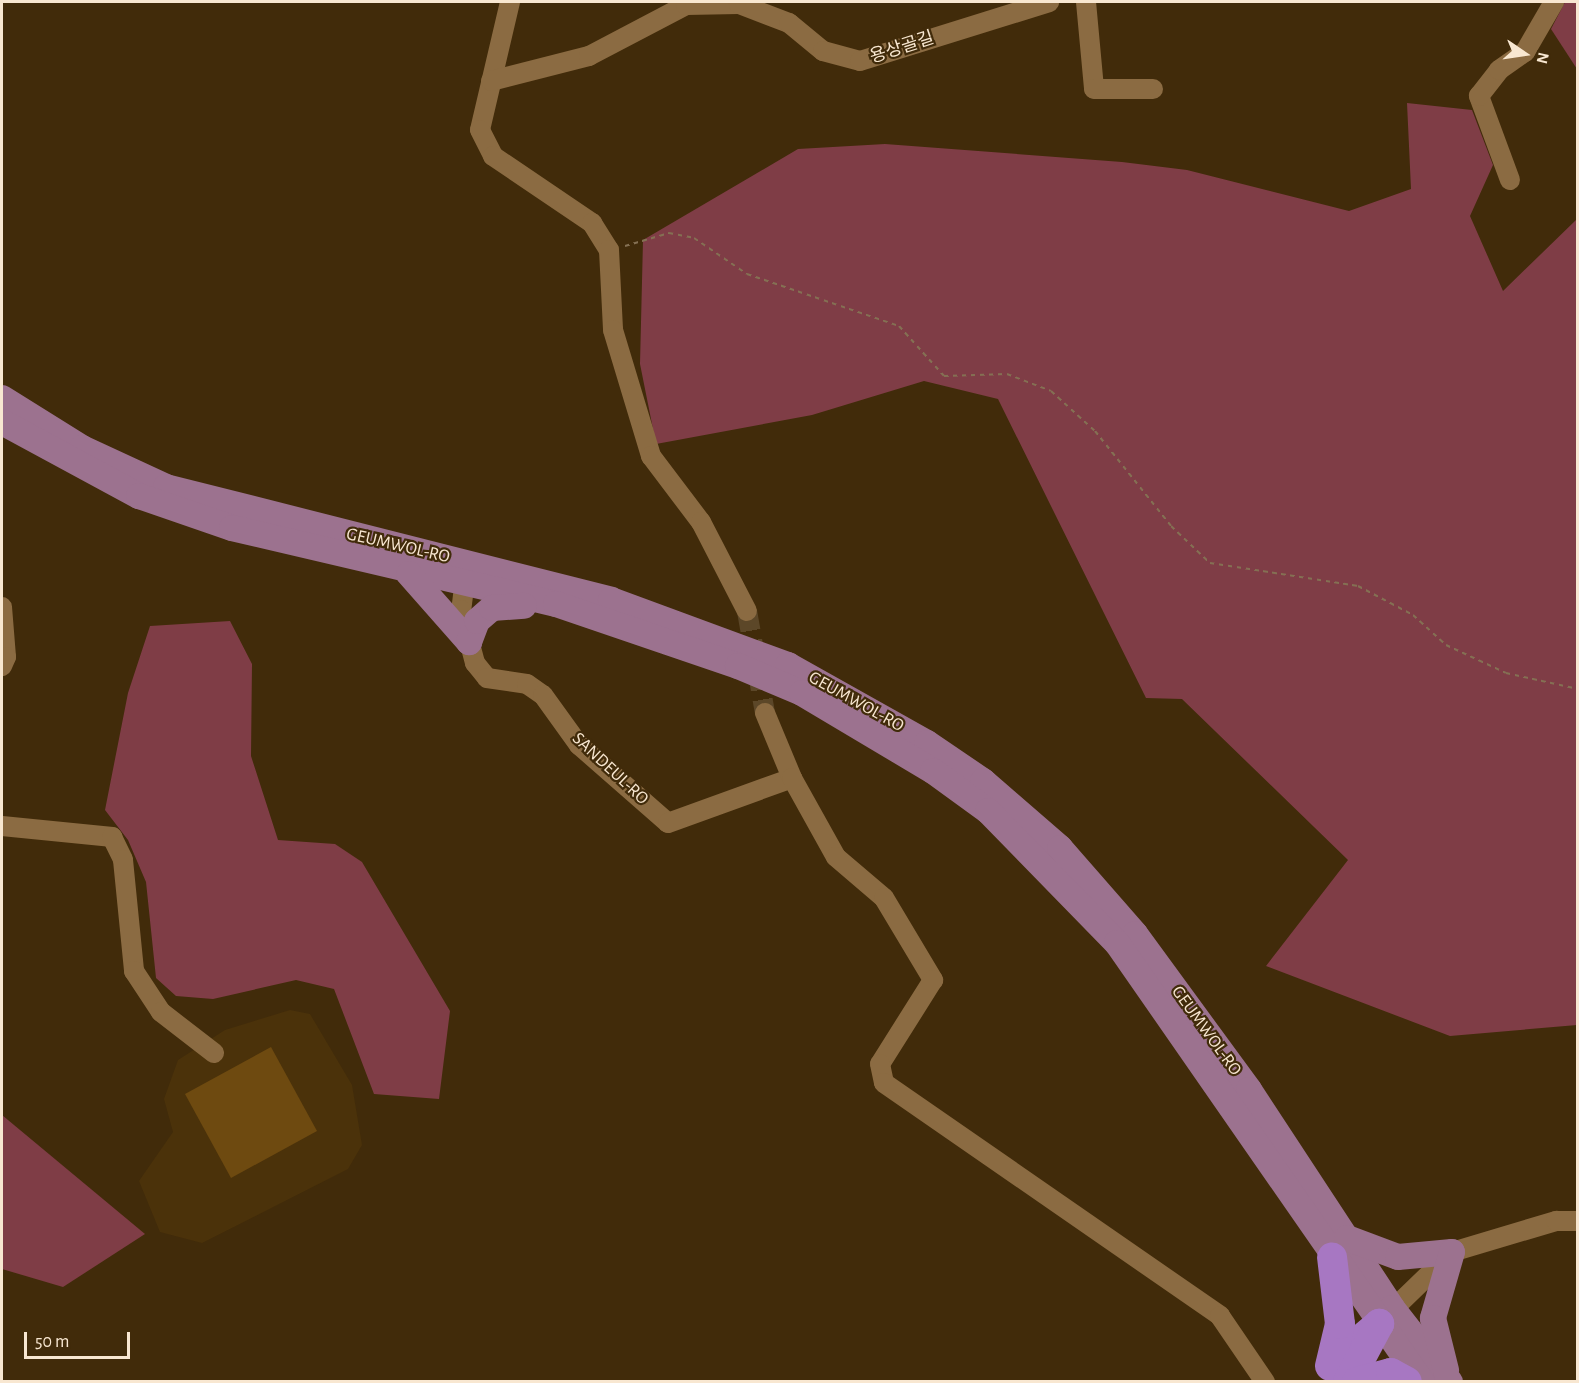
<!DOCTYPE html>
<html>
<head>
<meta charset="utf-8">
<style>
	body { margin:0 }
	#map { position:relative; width:1579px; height:1383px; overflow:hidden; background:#412b0a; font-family:"Alegreya Sans","Noto Sans KR",sans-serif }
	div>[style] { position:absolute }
	.built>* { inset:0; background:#4b320a }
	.green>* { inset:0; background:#7f3d46 }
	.building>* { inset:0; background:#6e4a10 }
	.minor-tunnel>* { height:20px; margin-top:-10px; transform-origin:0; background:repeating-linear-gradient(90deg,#5c4728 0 20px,transparent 0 30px) }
	.path>* { height:2px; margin-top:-1px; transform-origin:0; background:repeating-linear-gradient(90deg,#847053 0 4.5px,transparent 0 9px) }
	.minor>* { height:20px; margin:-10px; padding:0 10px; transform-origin:10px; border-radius:10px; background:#8b6b42 }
	.major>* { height:26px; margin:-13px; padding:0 13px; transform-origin:13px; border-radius:13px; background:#9c728f }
	.highway>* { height:30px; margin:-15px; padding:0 15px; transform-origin:15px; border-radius:15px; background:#a777c2 }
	span { translate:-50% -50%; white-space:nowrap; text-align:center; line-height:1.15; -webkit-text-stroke:4.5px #412b0a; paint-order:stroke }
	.street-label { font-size:18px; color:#f8e7d1 }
	.frame { position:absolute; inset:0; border:3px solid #f8e7d1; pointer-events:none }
	.north { position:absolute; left:1495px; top:24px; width:60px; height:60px; -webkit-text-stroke:4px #412b0a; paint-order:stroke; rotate:103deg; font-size:16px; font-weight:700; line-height:24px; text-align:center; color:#f8e7d1 }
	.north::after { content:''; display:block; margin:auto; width:21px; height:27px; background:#f8e7d1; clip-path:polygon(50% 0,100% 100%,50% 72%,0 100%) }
	.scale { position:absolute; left:24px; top:1332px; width:106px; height:27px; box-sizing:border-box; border:3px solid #f8e7d1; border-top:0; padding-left:8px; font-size:18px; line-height:21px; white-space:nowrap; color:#f8e7d1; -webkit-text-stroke:4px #412b0a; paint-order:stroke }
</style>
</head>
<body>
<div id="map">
	<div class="built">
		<i style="clip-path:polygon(290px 1010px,310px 1014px,352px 1085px,362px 1145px,348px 1169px,202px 1243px,160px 1232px,139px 1181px,173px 1132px,164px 1099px,178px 1060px,225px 1030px)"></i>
	</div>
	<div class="green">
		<i style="clip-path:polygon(1565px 2px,1577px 2px,1577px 69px,1551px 29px)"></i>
		<i style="clip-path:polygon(1407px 103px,1472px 110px,1493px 165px,1470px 216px,1503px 291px,1577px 219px,1577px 1025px,1450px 1036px,1266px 966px,1348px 860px,1182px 699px,1146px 698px,998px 399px,924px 381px,812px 415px,656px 444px,640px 364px,643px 240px,798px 149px,885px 144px,1122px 162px,1187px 170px,1349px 211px,1411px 189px)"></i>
		<i style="clip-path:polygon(230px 621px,252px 664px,251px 756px,278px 840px,335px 844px,362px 862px,450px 1011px,439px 1099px,374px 1094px,334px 989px,296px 980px,213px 999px,176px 996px,156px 978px,146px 882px,128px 840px,105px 810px,128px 693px,150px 626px)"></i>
		<i style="clip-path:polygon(2px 1115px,145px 1234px,63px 1287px,2px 1269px)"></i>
	</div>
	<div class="building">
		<i style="clip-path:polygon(271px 1047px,317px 1131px,231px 1178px,185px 1094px)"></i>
	</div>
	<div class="minor-tunnel">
		<i style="left:747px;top:611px;width:104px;rotate:80deg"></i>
	</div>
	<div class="path">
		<i style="left:625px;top:246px;width:46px;rotate:-16.5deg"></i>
		<i style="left:669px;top:233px;width:25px;rotate:11deg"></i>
		<i style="left:694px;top:238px;width:64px;rotate:34.2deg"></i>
		<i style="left:747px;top:274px;width:161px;rotate:18.9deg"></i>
		<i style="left:899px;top:326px;width:67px;rotate:48deg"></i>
		<i style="left:944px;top:376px;width:63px;rotate:-1.8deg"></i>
		<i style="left:1007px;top:374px;width:47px;rotate:21.1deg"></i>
		<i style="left:1051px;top:391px;width:59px;rotate:42.3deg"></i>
		<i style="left:1095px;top:431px;width:122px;rotate:51.3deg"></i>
		<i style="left:1171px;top:526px;width:54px;rotate:43.5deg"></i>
		<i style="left:1210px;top:563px;width:150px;rotate:8.8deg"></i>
		<i style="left:1358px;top:586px;width:62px;rotate:27.8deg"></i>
		<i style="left:1413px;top:615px;width:45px;rotate:42.3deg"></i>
		<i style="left:1446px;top:645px;width:66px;rotate:25deg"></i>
		<i style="left:1506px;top:673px;width:74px;rotate:12.5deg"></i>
	</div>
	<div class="minor">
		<i style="left:510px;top:2px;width:131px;rotate:103.2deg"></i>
		<i style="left:480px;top:130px;width:29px;rotate:63deg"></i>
		<i style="left:493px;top:156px;width:120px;rotate:34.1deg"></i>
		<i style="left:592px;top:223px;width:32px;rotate:58deg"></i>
		<i style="left:609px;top:250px;width:80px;rotate:87.1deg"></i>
		<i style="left:613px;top:330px;width:132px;rotate:73.2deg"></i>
		<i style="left:651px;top:456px;width:83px;rotate:52.9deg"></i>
		<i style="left:701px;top:522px;width:100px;rotate:62.7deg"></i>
		<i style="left:1086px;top:2px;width:87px;rotate:84.7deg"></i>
		<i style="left:1094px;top:89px;width:59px"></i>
		<i style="left:491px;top:81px;width:101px;rotate:-14.3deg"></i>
		<i style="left:589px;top:56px;width:110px;rotate:-27.7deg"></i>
		<i style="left:686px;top:5px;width:53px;rotate:-1.1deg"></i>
		<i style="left:739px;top:4px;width:53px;rotate:20.8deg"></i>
		<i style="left:789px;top:23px;width:44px;rotate:39.5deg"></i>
		<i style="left:823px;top:51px;width:38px;rotate:15deg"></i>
		<i style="left:860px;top:61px;width:198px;rotate:-17.3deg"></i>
		<i style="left:1510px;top:180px;width:90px;rotate:-110.3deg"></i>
		<i style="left:1479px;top:96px;width:33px;rotate:-52deg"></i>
		<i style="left:1499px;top:70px;width:32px;rotate:-35deg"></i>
		<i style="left:1525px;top:52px;width:58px;rotate:-59.9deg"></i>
		<i style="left:466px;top:571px;width:39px;rotate:97deg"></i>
		<i style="left:461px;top:610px;width:55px;rotate:75.2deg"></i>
		<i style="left:475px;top:663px;width:19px;rotate:51deg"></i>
		<i style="left:487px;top:678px;width:40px;rotate:8.5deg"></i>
		<i style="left:527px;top:684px;width:19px;rotate:35deg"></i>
		<i style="left:543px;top:695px;width:62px;rotate:54.2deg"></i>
		<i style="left:579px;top:745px;width:118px;rotate:41.2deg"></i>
		<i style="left:668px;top:823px;width:132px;rotate:-19.9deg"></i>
		<i style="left:2px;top:607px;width:50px;rotate:85.4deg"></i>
		<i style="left:6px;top:657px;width:10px;rotate:114deg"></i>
		<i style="left:765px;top:713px;width:70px;rotate:67.4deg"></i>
		<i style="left:792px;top:778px;width:90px;rotate:60.9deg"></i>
		<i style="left:836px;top:857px;width:63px;rotate:40.5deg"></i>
		<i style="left:884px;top:898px;width:96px;rotate:59.1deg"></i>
		<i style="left:933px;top:980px;width:99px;rotate:122.2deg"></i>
		<i style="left:880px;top:1064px;width:19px;rotate:78deg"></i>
		<i style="left:884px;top:1083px;width:409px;rotate:34.7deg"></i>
		<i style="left:1220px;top:1316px;width:80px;rotate:55.7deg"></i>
		<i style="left:2px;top:826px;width:111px;rotate:5.7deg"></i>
		<i style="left:112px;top:837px;width:25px;rotate:64deg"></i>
		<i style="left:123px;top:860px;width:112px;rotate:84.3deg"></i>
		<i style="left:134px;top:971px;width:49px;rotate:56.6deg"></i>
		<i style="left:161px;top:1012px;width:67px;rotate:37.7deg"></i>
		<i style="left:1384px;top:1318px;width:95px;rotate:-44.1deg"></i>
		<i style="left:1452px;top:1252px;width:109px;rotate:-16.6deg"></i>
		<i style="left:1556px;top:1221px;width:22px"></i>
	</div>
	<div class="major">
		<i style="left:2px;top:398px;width:94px;rotate:32deg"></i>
		<i style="left:82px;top:448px;width:93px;rotate:24.9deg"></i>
		<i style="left:166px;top:487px;width:459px;rotate:14.2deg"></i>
		<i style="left:611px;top:600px;width:189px;rotate:20.2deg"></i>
		<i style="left:788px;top:665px;width:159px;rotate:29.3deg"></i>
		<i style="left:927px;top:743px;width:68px;rotate:34.2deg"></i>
		<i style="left:983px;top:781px;width:102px;rotate:41deg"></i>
		<i style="left:1060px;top:848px;width:114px;rotate:48.9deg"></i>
		<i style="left:1135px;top:934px;width:193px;rotate:53.8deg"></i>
		<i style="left:1249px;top:1090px;width:261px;rotate:56.7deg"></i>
		<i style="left:1392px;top:1308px;width:94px;rotate:51.9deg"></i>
		<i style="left:2px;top:422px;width:156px;rotate:28.4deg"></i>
		<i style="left:139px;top:496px;width:98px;rotate:19deg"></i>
		<i style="left:232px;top:528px;width:333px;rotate:13.2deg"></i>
		<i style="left:556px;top:604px;width:192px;rotate:18.8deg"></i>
		<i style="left:738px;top:666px;width:69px;rotate:22.9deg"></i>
		<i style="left:802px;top:693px;width:152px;rotate:30.8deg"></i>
		<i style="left:933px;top:771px;width:68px;rotate:36deg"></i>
		<i style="left:988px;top:811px;width:185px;rotate:45.7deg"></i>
		<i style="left:1117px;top:943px;width:535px;rotate:55.21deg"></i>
		<i style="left:409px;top:574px;width:91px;rotate:48.6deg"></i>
		<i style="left:469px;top:642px;width:22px;rotate:-69deg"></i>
		<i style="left:477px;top:621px;width:20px;rotate:-41deg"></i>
		<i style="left:492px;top:608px;width:32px;rotate:-4deg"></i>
		<i style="left:1347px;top:1238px;width:54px;rotate:20.4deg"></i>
		<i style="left:1398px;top:1257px;width:54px;rotate:-5.3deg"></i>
		<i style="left:1452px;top:1252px;width:69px;rotate:106.1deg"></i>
		<i style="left:1433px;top:1318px;width:54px;rotate:76deg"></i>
	</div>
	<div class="highway">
		<i style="left:1332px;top:1364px;width:62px;rotate:-40.4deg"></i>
		<i style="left:1330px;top:1366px;width:43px;rotate:-76.6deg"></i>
		<i style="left:1340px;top:1324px;width:67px;rotate:-96.8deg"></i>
		<i style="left:1348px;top:1382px;width:66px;rotate:-61.9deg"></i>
		<i style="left:1357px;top:1382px;width:35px;rotate:-15deg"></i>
		<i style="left:1391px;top:1373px;width:18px;rotate:29deg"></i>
	</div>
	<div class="street-label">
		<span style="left:902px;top:48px;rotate:-18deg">용상골길</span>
		<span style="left:398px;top:546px;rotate:13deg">GEUMWOL-RO</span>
		<span style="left:856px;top:702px;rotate:29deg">GEUMWOL-RO</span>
		<span style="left:610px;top:769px;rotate:43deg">SANDEUL-RO</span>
		<span style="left:1206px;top:1031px;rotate:54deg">GEUMWOL-RO</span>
	</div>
	<div class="frame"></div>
	<div class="north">N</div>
	<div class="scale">50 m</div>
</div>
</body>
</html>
